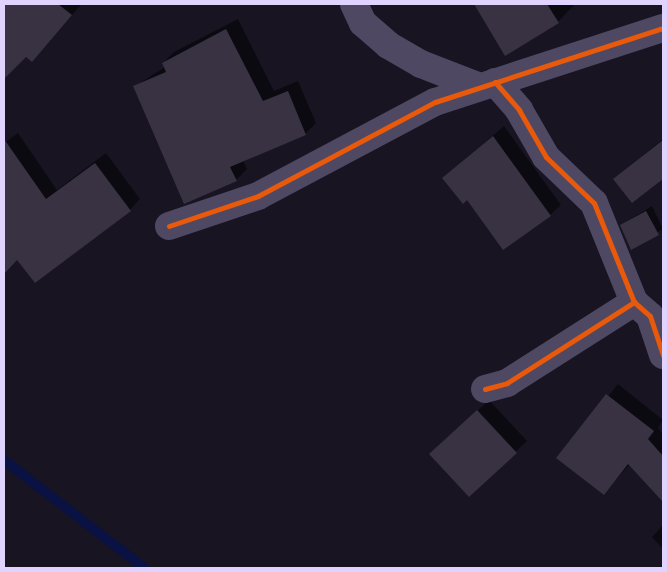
<!DOCTYPE html>
<html>
<head>
<meta charset="utf-8">
<style>
	body { margin:0 }
	#map { position:relative; width:667px; height:572px; overflow:hidden; background:#181421; font-family:"Alegreya Sans",sans-serif }
	div>[style] { position:absolute }
	.shadow>* { inset:0; background:#0007 }
	.stream>* { height:10px; margin:-5px; padding:0 5px; transform-origin:5px; border-radius:5px; background:#091243 }
	.building>* { inset:0; background:#383243 }
	.minor>* { height:28px; margin:-14px; padding:0 14px; transform-origin:14px; border-radius:14px; background:#4e4862 }
	.cycleway>* { height:5px; margin:-2.5px; padding:0 2.5px; transform-origin:2.5px; border-radius:2.5px; background:#e8590c }
	span { translate:-50% -50%; white-space:nowrap; text-align:center; line-height:1.15; -webkit-text-stroke:4px #170e27; paint-order:stroke }
	.frame { position:absolute; inset:0; border:5px solid #e1d3ff; pointer-events:none }
</style>
</head>
<body>
<div id="map">
	<div class="shadow">
		<i style="clip-path:polygon(8px 4px,82px 4px,32px 60px,26px 55px,4px 77px,4px 8px)"></i>
		<i style="clip-path:polygon(475px 4px,575px 4px,558px 22px,506px 54px)"></i>
		<i style="clip-path:polygon(238px 19px,274px 91px,298px 81px,316px 123px,305px 134px,243px 160px,247px 169px,236px 180px,135px 86px,165px 67px,163px 63px,174px 52px)"></i>
		<i style="clip-path:polygon(504px 126px,561px 205px,550px 215px,467px 198px,443px 178px)"></i>
		<i style="clip-path:polygon(18px 133px,57px 190px,106px 153px,140px 199px,130px 210px,17px 259px,4px 273px,4px 239px,14px 228px,4px 214px,4px 143px)"></i>
		<i style="clip-path:polygon(663px 139px,663px 178px,632px 201px,614px 179px)"></i>
		<i style="clip-path:polygon(652px 206px,663px 229px,631px 248px,621px 225px)"></i>
		<i style="clip-path:polygon(618px 384px,663px 420px,658px 428px,663px 434px,663px 500px,630px 464px,604px 493px,558px 458px)"></i>
		<i style="clip-path:polygon(489px 400px,527px 441px,469px 495px,442px 444px)"></i>
		<i style="clip-path:polygon(662px 526px,663px 526px,663px 549px,652px 537px)"></i>
	</div>
	<div class="stream">
		<i style="left:4px;top:460px;width:177px;rotate:37.6deg"></i>
	</div>
	<div class="building">
		<i style="clip-path:polygon(4px 4px,58px 4px,72px 15px,32px 62px,26px 57px,4px 79px)"></i>
		<i style="clip-path:polygon(474px 4px,547px 4px,559px 23px,505px 56px)"></i>
		<i style="clip-path:polygon(226px 29px,263px 101px,288px 91px,306px 135px,230px 167px,237px 181px,184px 204px,133px 86px,166px 72px,162px 63px)"></i>
		<i style="clip-path:polygon(493px 136px,551px 216px,503px 250px,467px 200px,463px 204px,442px 178px)"></i>
		<i style="clip-path:polygon(4px 139px,46px 199px,95px 163px,131px 211px,35px 283px,17px 260px,4px 274px)"></i>
		<i style="clip-path:polygon(663px 140px,663px 179px,632px 203px,613px 179px)"></i>
		<i style="clip-path:polygon(646px 211px,659px 235px,631px 250px,620px 225px)"></i>
		<i style="clip-path:polygon(606px 394px,654px 431px,648px 439px,663px 456px,663px 502px,628px 464px,604px 495px,556px 458px)"></i>
		<i style="clip-path:polygon(477px 410px,517px 453px,469px 497px,429px 454px)"></i>
	</div>
	<div class="minor">
		<i style="left:354px;top:4px;width:21px;rotate:65deg"></i>
		<i style="left:363px;top:23px;width:33px;rotate:41deg"></i>
		<i style="left:388px;top:45px;width:38px;rotate:30deg"></i>
		<i style="left:421px;top:64px;width:63px;rotate:21.3deg"></i>
		<i style="left:495px;top:82px;width:37px;rotate:49deg"></i>
		<i style="left:519px;top:110px;width:54px;rotate:60.1deg"></i>
		<i style="left:546px;top:157px;width:66px;rotate:43.8deg"></i>
		<i style="left:594px;top:203px;width:107px;rotate:68deg"></i>
		<i style="left:634px;top:302px;width:21px;rotate:41deg"></i>
		<i style="left:650px;top:316px;width:41px;rotate:71.6deg"></i>
		<i style="left:169px;top:226px;width:94px;rotate:-18.6deg"></i>
		<i style="left:258px;top:196px;width:200px;rotate:-28deg"></i>
		<i style="left:435px;top:102px;width:240px;rotate:-18deg"></i>
		<i style="left:485px;top:389px;width:23px;rotate:-15deg"></i>
		<i style="left:507px;top:383px;width:151px;rotate:-32.5deg"></i>
	</div>
	<div class="cycleway">
		<i style="left:495px;top:82px;width:37px;rotate:49deg"></i>
		<i style="left:519px;top:110px;width:54px;rotate:60.1deg"></i>
		<i style="left:546px;top:157px;width:66px;rotate:43.8deg"></i>
		<i style="left:594px;top:203px;width:107px;rotate:68deg"></i>
		<i style="left:634px;top:302px;width:21px;rotate:41deg"></i>
		<i style="left:650px;top:316px;width:41px;rotate:71.6deg"></i>
		<i style="left:169px;top:226px;width:94px;rotate:-18.6deg"></i>
		<i style="left:258px;top:196px;width:200px;rotate:-28deg"></i>
		<i style="left:435px;top:102px;width:240px;rotate:-18deg"></i>
		<i style="left:485px;top:389px;width:23px;rotate:-15deg"></i>
		<i style="left:507px;top:383px;width:151px;rotate:-32.5deg"></i>
	</div>
	<div class="frame"></div>
</div>
</body>
</html>
